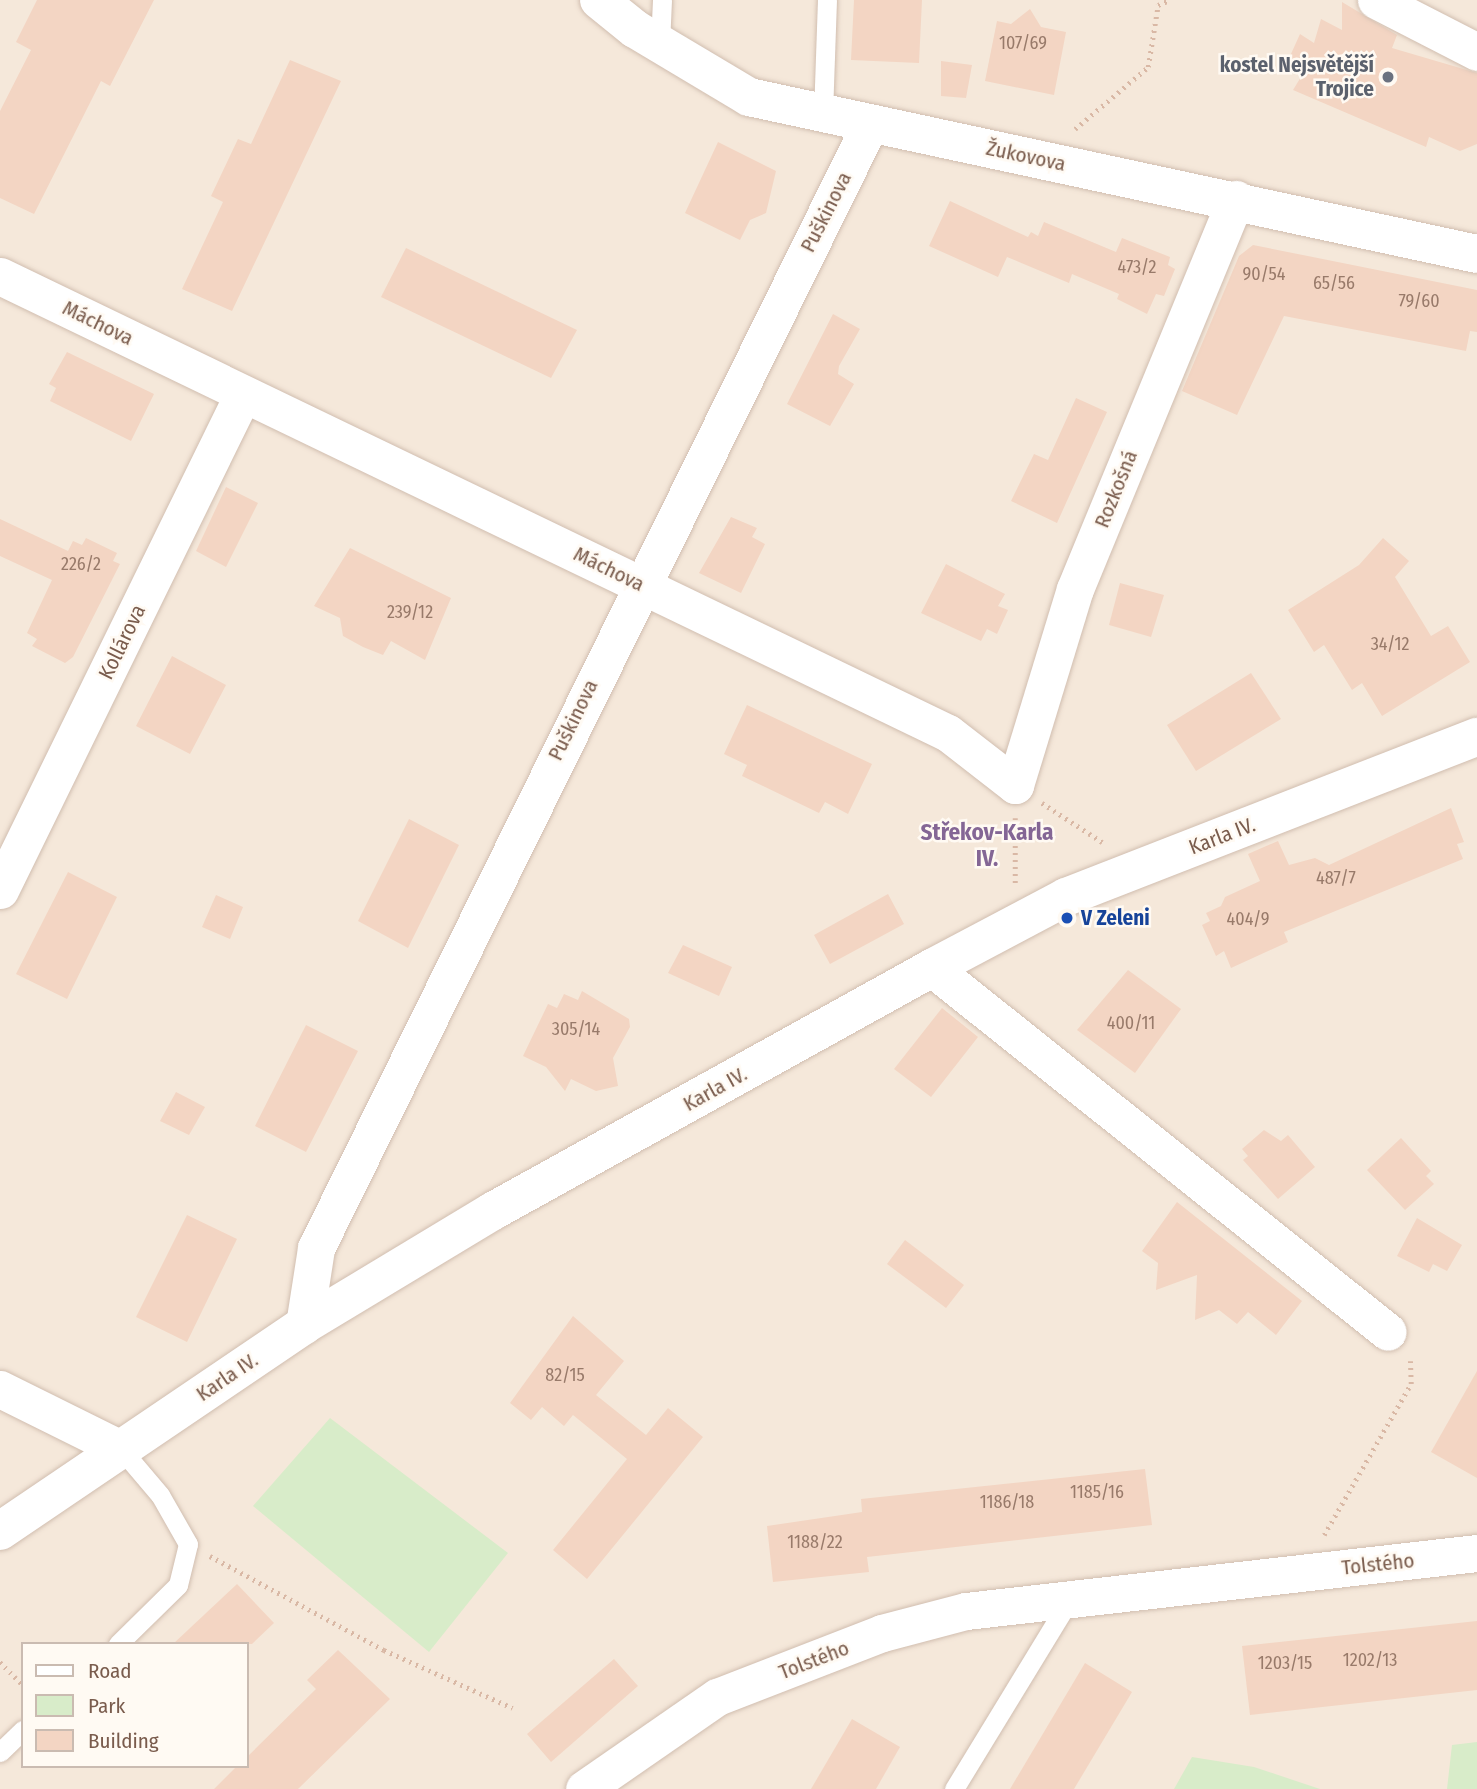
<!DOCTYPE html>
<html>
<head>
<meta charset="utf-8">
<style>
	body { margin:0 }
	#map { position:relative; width:1477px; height:1789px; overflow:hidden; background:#fdf6ec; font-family:"Fira Sans Condensed",sans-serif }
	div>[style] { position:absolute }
	.residential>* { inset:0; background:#f5e8da }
	.green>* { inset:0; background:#d8ecc9 }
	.building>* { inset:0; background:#f3d5c3 }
	.path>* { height:4.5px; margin-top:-2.25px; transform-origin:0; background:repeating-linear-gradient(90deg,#d9b8a5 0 2px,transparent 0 7px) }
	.roads { filter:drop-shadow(0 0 2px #d1beb0) drop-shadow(0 0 2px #d1beb0) }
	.service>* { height:19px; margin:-9.5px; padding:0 9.5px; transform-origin:9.5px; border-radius:9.5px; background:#fff }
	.minor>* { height:37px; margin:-18.5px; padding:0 18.5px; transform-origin:18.5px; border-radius:18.5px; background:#fff }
	.tertiary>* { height:38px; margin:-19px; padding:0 19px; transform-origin:19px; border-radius:19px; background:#fff }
	.dots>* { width:19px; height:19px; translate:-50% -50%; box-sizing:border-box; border:4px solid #fffaf3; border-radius:50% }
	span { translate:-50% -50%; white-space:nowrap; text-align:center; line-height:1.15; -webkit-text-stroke:5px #fffaf3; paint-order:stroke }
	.number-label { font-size:18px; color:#987a6a }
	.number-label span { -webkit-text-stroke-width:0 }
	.worship-label { font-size:21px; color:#5b616d; font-weight:700 }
	.right { translate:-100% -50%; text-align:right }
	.street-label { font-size:21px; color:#7a5c4d }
	.transit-label { font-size:21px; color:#164399; font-weight:700 }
	.left { translate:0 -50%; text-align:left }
	.neighbourhood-label { font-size:23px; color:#846695; font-weight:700 }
	.legend { position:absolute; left:21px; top:1642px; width:228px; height:126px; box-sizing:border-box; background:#fffaf3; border:2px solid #cabbb1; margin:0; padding:9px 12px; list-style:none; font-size:21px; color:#7a5c4d }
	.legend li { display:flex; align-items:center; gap:14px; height:35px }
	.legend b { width:35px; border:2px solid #cabbb1 }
</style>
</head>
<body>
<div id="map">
	<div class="residential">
		<i style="clip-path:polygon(evenodd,0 0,1477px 0,1477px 1789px,0 1789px,0 0,23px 1644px,247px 1644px,247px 1766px,23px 1766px,23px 1644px)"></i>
	</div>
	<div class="green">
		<i style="clip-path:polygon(330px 1418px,508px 1553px,429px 1652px,253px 1506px)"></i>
		<i style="clip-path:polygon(1477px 1742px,1477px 1789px,1447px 1789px,1452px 1745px)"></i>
		<i style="clip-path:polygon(1192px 1757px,1254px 1767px,1320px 1789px,1174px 1789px)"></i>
	</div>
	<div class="building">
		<i style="clip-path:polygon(37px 0,154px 0,110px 86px,101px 81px,34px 214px,0 198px,0 111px,31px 50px,16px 42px)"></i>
		<i style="clip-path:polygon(854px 0,922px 0,919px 63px,851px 60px)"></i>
		<i style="clip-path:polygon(1342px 2px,1397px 35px,1392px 48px,1477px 73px,1477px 144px,1460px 151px,1429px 137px,1426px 147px,1293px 90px,1304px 72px,1286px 65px,1300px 34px,1314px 43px,1321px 19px,1342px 30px)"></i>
		<i style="clip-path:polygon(1030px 9px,1041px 27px,1066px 32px,1054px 95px,985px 81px,997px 21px,1011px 24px)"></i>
		<i style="clip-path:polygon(290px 60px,341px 81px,232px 311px,182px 289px,223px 202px,211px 196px,238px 139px,251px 144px)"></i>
		<i style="clip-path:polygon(941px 61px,972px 65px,966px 98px,941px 96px)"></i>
		<i style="clip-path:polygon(718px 142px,776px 171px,766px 213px,750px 220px,740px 240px,685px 213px)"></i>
		<i style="clip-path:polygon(950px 201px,1028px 237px,1031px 232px,1038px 236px,1044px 222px,1116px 252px,1122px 238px,1170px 257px,1168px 265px,1175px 269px,1164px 296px,1156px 294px,1147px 314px,1117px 299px,1119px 294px,1072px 274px,1069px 283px,1007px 257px,998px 277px,929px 246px)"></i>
		<i style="clip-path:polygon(1253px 245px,1477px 290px,1477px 332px,1470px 331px,1466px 351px,1284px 316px,1237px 415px,1182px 391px,1239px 256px)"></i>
		<i style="clip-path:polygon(406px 248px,577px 330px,551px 378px,381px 297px)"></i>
		<i style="clip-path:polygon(833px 314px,860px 329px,839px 366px,838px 374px,854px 384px,830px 426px,787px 404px)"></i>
		<i style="clip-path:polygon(67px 352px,154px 394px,131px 441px,50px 401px,56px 388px,49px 384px)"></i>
		<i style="clip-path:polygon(1076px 398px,1107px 412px,1057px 523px,1011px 501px,1034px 454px,1048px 460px)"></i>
		<i style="clip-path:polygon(226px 487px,258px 503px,226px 567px,196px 551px)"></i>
		<i style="clip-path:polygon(731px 517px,757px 528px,752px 537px,765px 544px,741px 593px,699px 573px)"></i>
		<i style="clip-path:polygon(0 519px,68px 551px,73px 541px,82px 545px,86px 538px,117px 553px,113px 561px,120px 564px,73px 657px,65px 663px,32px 646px,37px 639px,27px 633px,52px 580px,0 556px)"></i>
		<i style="clip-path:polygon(1383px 538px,1409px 561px,1395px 577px,1431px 636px,1448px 626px,1470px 662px,1382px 716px,1362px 683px,1352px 690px,1324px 645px,1314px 652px,1288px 610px,1359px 565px)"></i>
		<i style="clip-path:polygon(350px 548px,451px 598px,425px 660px,391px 641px,383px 655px,363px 647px,343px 636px,340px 618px,314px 606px)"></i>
		<i style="clip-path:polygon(946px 564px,1005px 594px,998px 606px,1008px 610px,997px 634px,987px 629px,981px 641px,921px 613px)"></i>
		<i style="clip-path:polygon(1120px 583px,1164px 595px,1151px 637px,1109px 625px)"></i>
		<i style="clip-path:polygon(172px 656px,226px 685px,190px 754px,136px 726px)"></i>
		<i style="clip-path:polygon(1251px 673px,1281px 719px,1196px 771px,1167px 725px)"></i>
		<i style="clip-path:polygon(747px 705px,872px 764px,848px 814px,825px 802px,819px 813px,742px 776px,747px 765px,724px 754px)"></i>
		<i style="clip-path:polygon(1451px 808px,1464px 842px,1457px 844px,1463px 859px,1284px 932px,1288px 942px,1231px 968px,1224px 951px,1216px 956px,1202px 925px,1210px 921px,1206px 913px,1221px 906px,1225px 897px,1260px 881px,1248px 854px,1278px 841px,1289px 865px,1315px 858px,1329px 865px)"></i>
		<i style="clip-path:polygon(409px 819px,459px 845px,408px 948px,358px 921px)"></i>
		<i style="clip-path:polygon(68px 872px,117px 897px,67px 999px,16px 974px)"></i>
		<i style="clip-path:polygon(888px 894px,904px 924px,830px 964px,814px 935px)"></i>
		<i style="clip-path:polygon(216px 895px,243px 907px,230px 939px,202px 927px)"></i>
		<i style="clip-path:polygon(683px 945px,732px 967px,719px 996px,668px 973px)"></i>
		<i style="clip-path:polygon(1128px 970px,1181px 1009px,1135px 1073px,1077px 1030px)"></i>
		<i style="clip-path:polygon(582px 991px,629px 1019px,630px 1027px,613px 1058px,618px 1086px,596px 1091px,571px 1079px,565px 1091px,546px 1067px,523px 1056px,548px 1004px,557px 1008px,564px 994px,578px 1000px)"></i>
		<i style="clip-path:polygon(942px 1008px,978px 1037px,931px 1097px,894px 1069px)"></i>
		<i style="clip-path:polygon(306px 1025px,358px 1051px,306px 1152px,255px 1126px)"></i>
		<i style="clip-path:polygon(176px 1092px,205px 1107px,189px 1135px,160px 1121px)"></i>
		<i style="clip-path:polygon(1264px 1130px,1281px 1141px,1288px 1135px,1315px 1167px,1278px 1199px,1243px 1160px,1248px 1156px,1242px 1149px)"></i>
		<i style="clip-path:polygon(1401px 1138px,1431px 1171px,1426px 1176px,1434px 1184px,1405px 1210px,1367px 1170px)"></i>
		<i style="clip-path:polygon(1177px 1202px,1302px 1301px,1276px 1335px,1248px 1312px,1237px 1324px,1219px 1310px,1195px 1320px,1197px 1275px,1156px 1290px,1158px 1263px,1142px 1251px)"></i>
		<i style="clip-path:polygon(187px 1215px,237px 1239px,187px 1342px,136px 1317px)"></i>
		<i style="clip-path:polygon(1417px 1218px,1462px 1245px,1447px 1271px,1433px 1264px,1429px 1272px,1397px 1256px)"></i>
		<i style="clip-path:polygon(905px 1240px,964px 1285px,946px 1308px,887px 1264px)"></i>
		<i style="clip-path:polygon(573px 1316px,624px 1361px,596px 1395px,646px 1435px,668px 1408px,703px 1437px,587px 1579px,553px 1550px,627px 1459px,573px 1415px,564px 1426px,542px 1407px,531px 1420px,510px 1403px)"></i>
		<i style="clip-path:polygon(1477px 1371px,1477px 1478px,1431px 1452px)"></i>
		<i style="clip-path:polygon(1145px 1469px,1152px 1525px,867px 1557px,869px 1572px,773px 1582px,767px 1526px,862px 1512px,861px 1499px)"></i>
		<i style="clip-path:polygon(237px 1584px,274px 1623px,252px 1644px,173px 1644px)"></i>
		<i style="clip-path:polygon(1477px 1621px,1477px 1690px,1250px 1715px,1242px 1646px)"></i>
		<i style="clip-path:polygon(338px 1650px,390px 1699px,298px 1789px,214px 1789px,237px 1766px,247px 1766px,247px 1757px,316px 1689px,307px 1680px)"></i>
		<i style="clip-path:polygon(614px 1659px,638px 1686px,551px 1762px,527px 1734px)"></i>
		<i style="clip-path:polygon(1085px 1663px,1132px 1692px,1074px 1789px,1010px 1789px)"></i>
		<i style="clip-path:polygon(852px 1719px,900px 1747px,876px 1789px,811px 1789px)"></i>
	</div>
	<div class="path">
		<i style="left:1075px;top:129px;width:96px;rotate:-40.3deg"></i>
		<i style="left:1148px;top:67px;width:63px;rotate:-80.8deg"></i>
		<i style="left:1158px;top:5px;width:13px;rotate:-23deg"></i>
		<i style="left:1042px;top:803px;width:72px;rotate:33deg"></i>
		<i style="left:1015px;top:883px;width:65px;rotate:-90deg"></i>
		<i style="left:1324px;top:1535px;width:174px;rotate:-60.1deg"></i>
		<i style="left:1411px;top:1384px;width:23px;rotate:-92deg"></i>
		<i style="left:210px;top:1556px;width:198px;rotate:28.4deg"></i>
		<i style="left:384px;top:1650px;width:141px;rotate:24.2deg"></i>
		<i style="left:0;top:1662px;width:33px;rotate:45deg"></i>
	</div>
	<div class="roads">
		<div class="service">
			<i style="left:660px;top:44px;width:44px;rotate:-87.4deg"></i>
			<i style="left:823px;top:114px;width:114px;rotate:-88deg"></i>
			<i style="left:118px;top:1644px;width:84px;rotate:-44.5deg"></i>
			<i style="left:178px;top:1585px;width:42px;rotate:-76.3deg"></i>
			<i style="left:188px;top:1544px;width:56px;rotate:-119.7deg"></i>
			<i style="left:160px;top:1495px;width:60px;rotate:-130.3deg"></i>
			<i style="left:0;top:1752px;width:32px;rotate:-44deg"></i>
			<i style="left:954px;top:1789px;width:223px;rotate:-58.6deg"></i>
		</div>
		<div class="minor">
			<i style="left:1376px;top:0;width:114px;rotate:27.2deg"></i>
			<i style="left:0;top:276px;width:1052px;rotate:25.74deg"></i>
			<i style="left:948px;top:733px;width:85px;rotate:37.8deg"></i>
			<i style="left:1015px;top:785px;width:205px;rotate:-73deg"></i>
			<i style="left:1075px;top:589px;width:422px;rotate:-67.6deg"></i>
			<i style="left:0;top:890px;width:552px;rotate:-63.9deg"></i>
			<i style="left:932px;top:968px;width:583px;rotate:38.6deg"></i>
			<i style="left:304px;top:1325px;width:78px;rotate:-81.1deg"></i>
			<i style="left:316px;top:1248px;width:1253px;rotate:-63.76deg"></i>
			<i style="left:0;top:1389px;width:135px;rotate:26.4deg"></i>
			<i style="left:584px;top:1789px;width:162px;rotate:-34.7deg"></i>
			<i style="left:717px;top:1697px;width:177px;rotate:-21.2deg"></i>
			<i style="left:882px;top:1633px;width:87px;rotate:-14.7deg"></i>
			<i style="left:966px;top:1611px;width:514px;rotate:-6.48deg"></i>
		</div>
		<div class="tertiary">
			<i style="left:599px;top:0;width:46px;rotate:38.9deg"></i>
			<i style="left:635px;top:29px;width:133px;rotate:30.8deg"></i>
			<i style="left:749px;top:97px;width:745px;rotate:12.17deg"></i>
			<i style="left:0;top:1531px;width:367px;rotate:-34.1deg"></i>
			<i style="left:304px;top:1325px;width:221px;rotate:-31.1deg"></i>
			<i style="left:493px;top:1211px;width:502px;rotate:-28.97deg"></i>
			<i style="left:932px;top:968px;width:152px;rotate:-27.9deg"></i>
			<i style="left:1066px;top:897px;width:441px;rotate:-21.3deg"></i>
		</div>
	</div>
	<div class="dots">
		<i style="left:1388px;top:77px;background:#6b7280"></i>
		<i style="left:1067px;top:918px;background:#1a4fb4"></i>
	</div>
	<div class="number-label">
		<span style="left:1023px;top:43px">107/69</span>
		<span style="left:1137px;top:267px">473/2</span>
		<span style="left:1264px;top:274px">90/54</span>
		<span style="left:1334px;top:283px">65/56</span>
		<span style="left:1419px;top:301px">79/60</span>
		<span style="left:81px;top:564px">226/2</span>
		<span style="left:410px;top:612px">239/12</span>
		<span style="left:1390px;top:644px">34/12</span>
		<span style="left:1336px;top:878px">487/7</span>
		<span style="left:1248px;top:919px">404/9</span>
		<span style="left:1131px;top:1023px">400/11</span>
		<span style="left:576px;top:1029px">305/14</span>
		<span style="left:565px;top:1375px">82/15</span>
		<span style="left:1097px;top:1492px">1185/16</span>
		<span style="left:1007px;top:1502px">1186/18</span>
		<span style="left:815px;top:1542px">1188/22</span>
		<span style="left:1370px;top:1660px">1202/13</span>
		<span style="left:1285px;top:1663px">1203/15</span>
	</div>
	<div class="worship-label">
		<span class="right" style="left:1374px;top:77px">kostel Nejsvětější<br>Trojice</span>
	</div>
	<div class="street-label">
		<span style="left:1026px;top:156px;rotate:12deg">Žukovova</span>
		<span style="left:826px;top:212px;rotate:-63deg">Puškinova</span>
		<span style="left:98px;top:323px;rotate:26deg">Máchova</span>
		<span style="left:1116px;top:489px;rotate:-68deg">Rozkošná</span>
		<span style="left:609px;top:569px;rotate:26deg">Máchova</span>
		<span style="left:122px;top:642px;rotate:-64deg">Kollárova</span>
		<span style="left:573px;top:720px;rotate:-64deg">Puškinova</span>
		<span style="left:1222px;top:836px;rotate:-21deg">Karla IV.</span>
		<span style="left:715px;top:1089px;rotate:-29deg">Karla IV.</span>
		<span style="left:227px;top:1377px;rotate:-34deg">Karla IV.</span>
		<span style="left:1378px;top:1564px;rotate:-6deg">Tolstého</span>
		<span style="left:814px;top:1660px;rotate:-21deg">Tolstého</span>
	</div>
	<div class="transit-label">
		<span class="left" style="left:1081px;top:918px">V Zeleni</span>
	</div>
	<div class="neighbourhood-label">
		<span style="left:987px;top:845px">Střekov-Karla<br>IV.</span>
	</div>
	<ul class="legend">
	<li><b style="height:9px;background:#fff"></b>Road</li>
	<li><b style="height:19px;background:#d8ecc9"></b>Park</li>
	<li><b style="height:19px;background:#f3d5c3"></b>Building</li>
	</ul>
</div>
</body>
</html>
